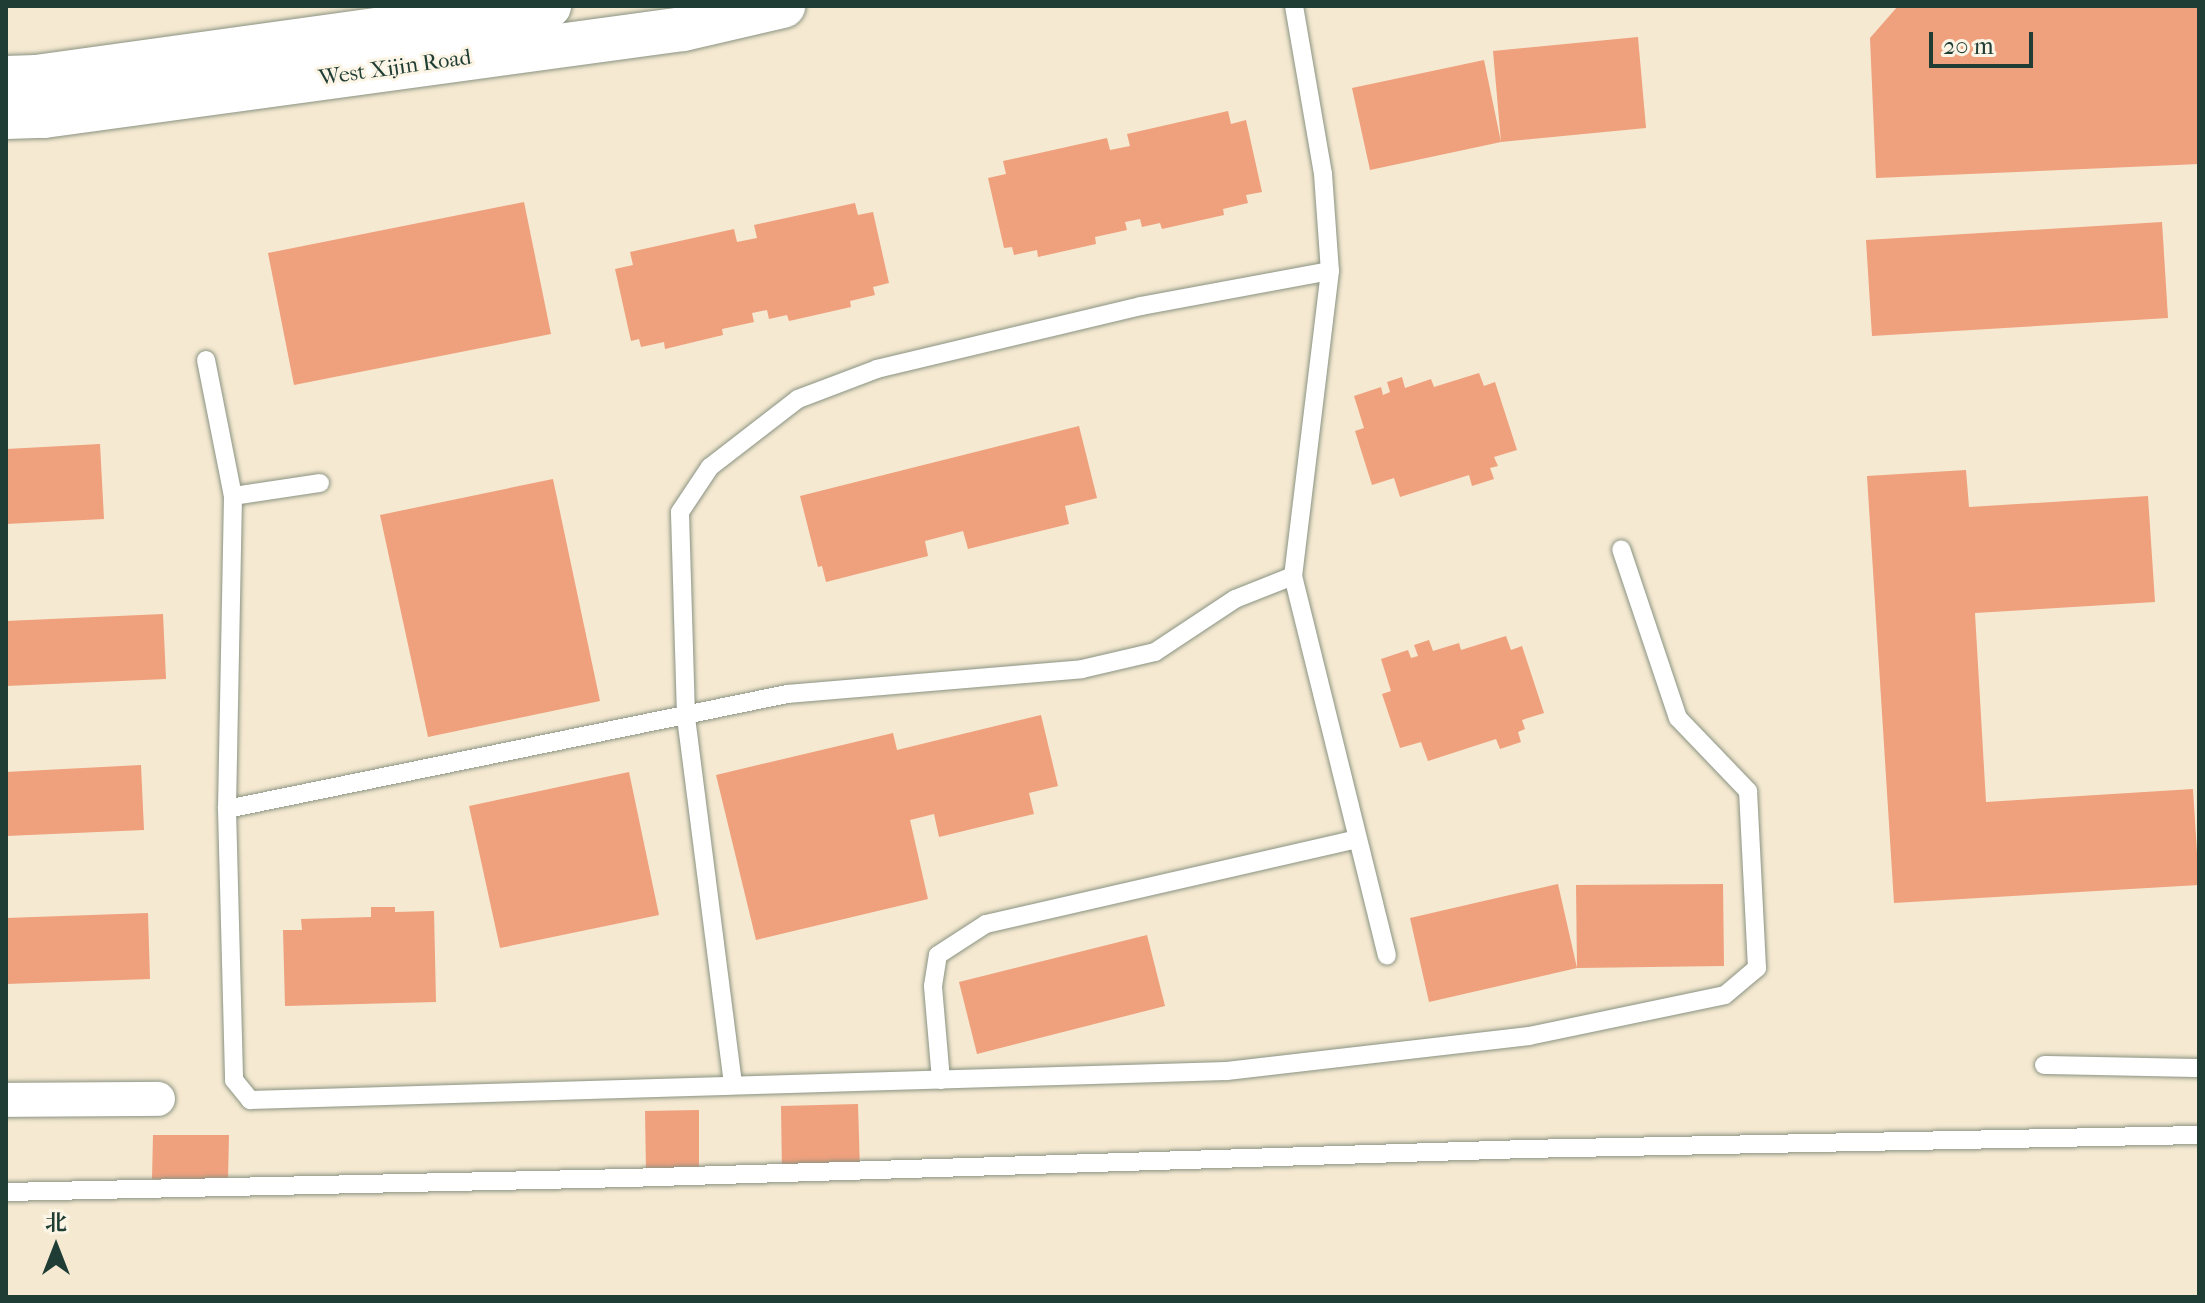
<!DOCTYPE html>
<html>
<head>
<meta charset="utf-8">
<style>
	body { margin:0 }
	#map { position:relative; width:2205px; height:1303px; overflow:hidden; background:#f5e9d1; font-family:"IM FELL French Canon","Noto Serif SC",serif }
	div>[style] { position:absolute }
	.building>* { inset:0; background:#efa07d }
	.roads { filter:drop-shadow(0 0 2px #8a9382) drop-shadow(0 0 2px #8a9382) }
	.lane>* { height:18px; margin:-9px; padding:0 9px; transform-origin:9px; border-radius:9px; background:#fff }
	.street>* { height:34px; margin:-17px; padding:0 17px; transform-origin:17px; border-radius:17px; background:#fff }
	.primary>* { height:44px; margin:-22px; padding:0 22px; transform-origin:22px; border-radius:22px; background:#fff }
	span { translate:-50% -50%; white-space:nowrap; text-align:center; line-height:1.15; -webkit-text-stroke:6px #fcf5e5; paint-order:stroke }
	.street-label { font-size:22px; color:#1f3d34 }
	.frame { position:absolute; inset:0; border:8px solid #1f3d34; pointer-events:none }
	.north { position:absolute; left:16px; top:1207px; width:80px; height:80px; -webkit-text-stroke:6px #fcf5e5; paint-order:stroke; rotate:0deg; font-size:22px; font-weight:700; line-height:32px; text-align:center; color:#1f3d34 }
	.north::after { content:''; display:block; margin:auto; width:28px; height:36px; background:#1f3d34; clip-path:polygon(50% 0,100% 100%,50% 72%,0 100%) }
	.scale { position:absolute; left:1929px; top:32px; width:104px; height:36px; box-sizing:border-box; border:4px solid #1f3d34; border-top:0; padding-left:10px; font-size:24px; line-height:28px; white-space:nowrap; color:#1f3d34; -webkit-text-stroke:6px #fcf5e5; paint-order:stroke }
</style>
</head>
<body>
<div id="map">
	<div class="building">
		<i style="clip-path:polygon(1898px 6px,2199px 6px,2199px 164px,1876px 178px,1870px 38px)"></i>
		<i style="clip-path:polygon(1638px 37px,1646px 128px,1501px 142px,1370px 170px,1352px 88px,1484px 60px,1501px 142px,1493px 51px)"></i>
		<i style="clip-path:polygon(1228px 111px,1231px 124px,1246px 120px,1262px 192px,1246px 195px,1248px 203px,1223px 209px,1224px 215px,1162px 229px,1160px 223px,1142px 227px,1140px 219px,1125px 222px,1127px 230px,1095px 237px,1096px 244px,1038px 257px,1037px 250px,1014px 255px,1012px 247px,1004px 248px,988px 178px,1006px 174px,1003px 161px,1107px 138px,1110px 150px,1130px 146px,1127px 134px)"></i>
		<i style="clip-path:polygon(524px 202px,551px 334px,294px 385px,268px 253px)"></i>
		<i style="clip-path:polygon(855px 203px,858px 215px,873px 212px,889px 283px,873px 287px,875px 295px,850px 301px,851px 307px,789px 321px,787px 315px,769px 319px,767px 310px,752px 313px,754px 322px,722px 329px,723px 335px,665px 349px,664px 342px,641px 347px,639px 339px,631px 341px,615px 269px,633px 265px,630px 252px,734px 229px,737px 242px,757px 238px,754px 225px)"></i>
		<i style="clip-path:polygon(2162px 222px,2168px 318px,1872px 336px,1866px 240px)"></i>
		<i style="clip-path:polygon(1479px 373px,1484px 386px,1495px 382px,1517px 450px,1494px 457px,1498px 466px,1490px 468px,1494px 479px,1472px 486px,1469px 475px,1400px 497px,1394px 478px,1372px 485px,1355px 431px,1364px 428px,1354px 396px,1381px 387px,1383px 395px,1390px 392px,1387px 382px,1402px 377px,1405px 388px,1431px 379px,1434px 387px)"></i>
		<i style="clip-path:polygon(1079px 426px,1097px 498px,1065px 506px,1069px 524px,968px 549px,963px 531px,925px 541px,928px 556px,826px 582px,822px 566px,818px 567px,800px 496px)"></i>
		<i style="clip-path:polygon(100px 444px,104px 519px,6px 524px,6px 449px)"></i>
		<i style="clip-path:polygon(1966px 470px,1969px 507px,2148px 496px,2155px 602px,1975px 613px,1986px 802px,2193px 789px,2199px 885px,1894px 903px,1867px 476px)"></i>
		<i style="clip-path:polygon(553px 479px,600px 701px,428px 737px,380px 515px)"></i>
		<i style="clip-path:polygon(163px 614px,166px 679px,6px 686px,6px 621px)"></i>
		<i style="clip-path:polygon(1506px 636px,1511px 650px,1522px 646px,1544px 713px,1522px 720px,1525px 729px,1518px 732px,1521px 742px,1500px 749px,1496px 739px,1428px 761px,1421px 742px,1400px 748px,1382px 694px,1391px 691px,1381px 659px,1408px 650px,1411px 658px,1418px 656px,1414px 645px,1429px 640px,1433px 651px,1459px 643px,1461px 650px)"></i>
		<i style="clip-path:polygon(1041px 715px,1058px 786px,1029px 793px,1034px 814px,939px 837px,934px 814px,910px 820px,928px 899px,756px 940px,716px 775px,893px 733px,897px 750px)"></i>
		<i style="clip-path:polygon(141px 765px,144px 830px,6px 836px,6px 772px)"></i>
		<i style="clip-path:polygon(629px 772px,659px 915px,500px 948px,469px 806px)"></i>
		<i style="clip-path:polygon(1558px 884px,1577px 968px,1429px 1002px,1410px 918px)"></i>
		<i style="clip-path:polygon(1723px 884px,1724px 966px,1577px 968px,1576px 885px)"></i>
		<i style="clip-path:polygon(371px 907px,395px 907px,395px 912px,434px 911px,436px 1002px,285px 1006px,283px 930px,302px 930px,301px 919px,371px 917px)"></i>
		<i style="clip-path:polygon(148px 913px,150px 979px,6px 984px,6px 918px)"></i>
		<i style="clip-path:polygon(1147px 935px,1165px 1006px,977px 1054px,959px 982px)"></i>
		<i style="clip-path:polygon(858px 1104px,860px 1171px,782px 1172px,781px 1106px)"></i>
		<i style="clip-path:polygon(699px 1110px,699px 1171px,646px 1172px,645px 1111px)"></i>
		<i style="clip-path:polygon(153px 1135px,229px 1135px,228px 1180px,152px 1179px)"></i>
	</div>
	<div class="roads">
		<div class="lane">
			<i style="left:1294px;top:6px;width:170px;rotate:80.2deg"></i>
			<i style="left:1323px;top:174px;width:97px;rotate:85.9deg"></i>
			<i style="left:1330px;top:271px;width:307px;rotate:96.9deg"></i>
			<i style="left:1293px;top:576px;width:391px;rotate:76.1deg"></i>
			<i style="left:206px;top:360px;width:139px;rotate:78.8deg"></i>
			<i style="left:233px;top:496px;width:313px;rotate:91.1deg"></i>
			<i style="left:227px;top:809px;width:271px;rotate:88.5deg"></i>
			<i style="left:234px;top:1080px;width:26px;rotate:51deg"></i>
			<i style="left:250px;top:1100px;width:977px;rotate:-1.7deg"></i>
			<i style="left:1227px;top:1071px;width:304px;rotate:-6.6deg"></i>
			<i style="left:1529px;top:1036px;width:200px;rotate:-11.8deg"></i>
			<i style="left:1725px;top:995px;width:42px;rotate:-40.2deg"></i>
			<i style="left:1757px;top:968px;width:177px;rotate:-92.9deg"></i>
			<i style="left:1748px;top:791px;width:101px;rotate:-133.8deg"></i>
			<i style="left:1678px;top:718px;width:178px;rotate:-108.6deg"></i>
			<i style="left:233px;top:496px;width:88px;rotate:-8.5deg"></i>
			<i style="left:227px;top:809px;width:572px;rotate:-11.6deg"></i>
			<i style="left:787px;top:694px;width:296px;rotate:-4.8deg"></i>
			<i style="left:1082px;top:669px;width:75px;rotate:-13.1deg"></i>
			<i style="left:1155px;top:652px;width:96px;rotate:-33.5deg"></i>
			<i style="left:1235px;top:599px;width:62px;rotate:-21.6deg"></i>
			<i style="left:2044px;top:1065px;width:155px;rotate:1.1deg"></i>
			<i style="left:941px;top:1080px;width:94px;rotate:-94.9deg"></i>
			<i style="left:933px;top:986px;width:31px;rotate:-81deg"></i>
			<i style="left:938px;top:955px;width:57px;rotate:-32.9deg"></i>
			<i style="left:986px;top:924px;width:381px;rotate:-12.9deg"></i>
			<i style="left:733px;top:1084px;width:371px;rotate:-97.3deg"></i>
			<i style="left:686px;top:716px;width:204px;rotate:-91.7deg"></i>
			<i style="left:680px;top:512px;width:54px;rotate:-56.3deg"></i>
			<i style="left:710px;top:467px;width:111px;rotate:-37.7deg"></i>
			<i style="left:798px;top:399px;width:85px;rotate:-20.8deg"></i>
			<i style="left:877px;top:369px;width:271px;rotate:-13.4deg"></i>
			<i style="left:1141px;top:306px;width:192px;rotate:-10.5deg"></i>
			<i style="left:6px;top:1192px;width:622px;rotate:-1.29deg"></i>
			<i style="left:628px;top:1178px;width:896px;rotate:-1.85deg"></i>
			<i style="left:1524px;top:1149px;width:675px;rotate:-1.19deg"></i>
		</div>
		<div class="street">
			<i style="left:6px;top:1100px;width:152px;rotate:-0.4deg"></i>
		</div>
		<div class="primary">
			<i style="left:6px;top:78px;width:30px;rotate:-2deg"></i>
			<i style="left:36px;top:77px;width:518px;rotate:-7.88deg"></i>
			<i style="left:6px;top:117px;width:38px;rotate:-2deg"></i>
			<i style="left:44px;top:116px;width:645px;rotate:-7.75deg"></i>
			<i style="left:683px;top:29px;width:103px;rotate:-13deg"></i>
		</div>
	</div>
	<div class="street-label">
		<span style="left:395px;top:68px;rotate:-8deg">West Xijin Road</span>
	</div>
	<div class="frame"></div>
	<div class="north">北</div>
	<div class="scale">20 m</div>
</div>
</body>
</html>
